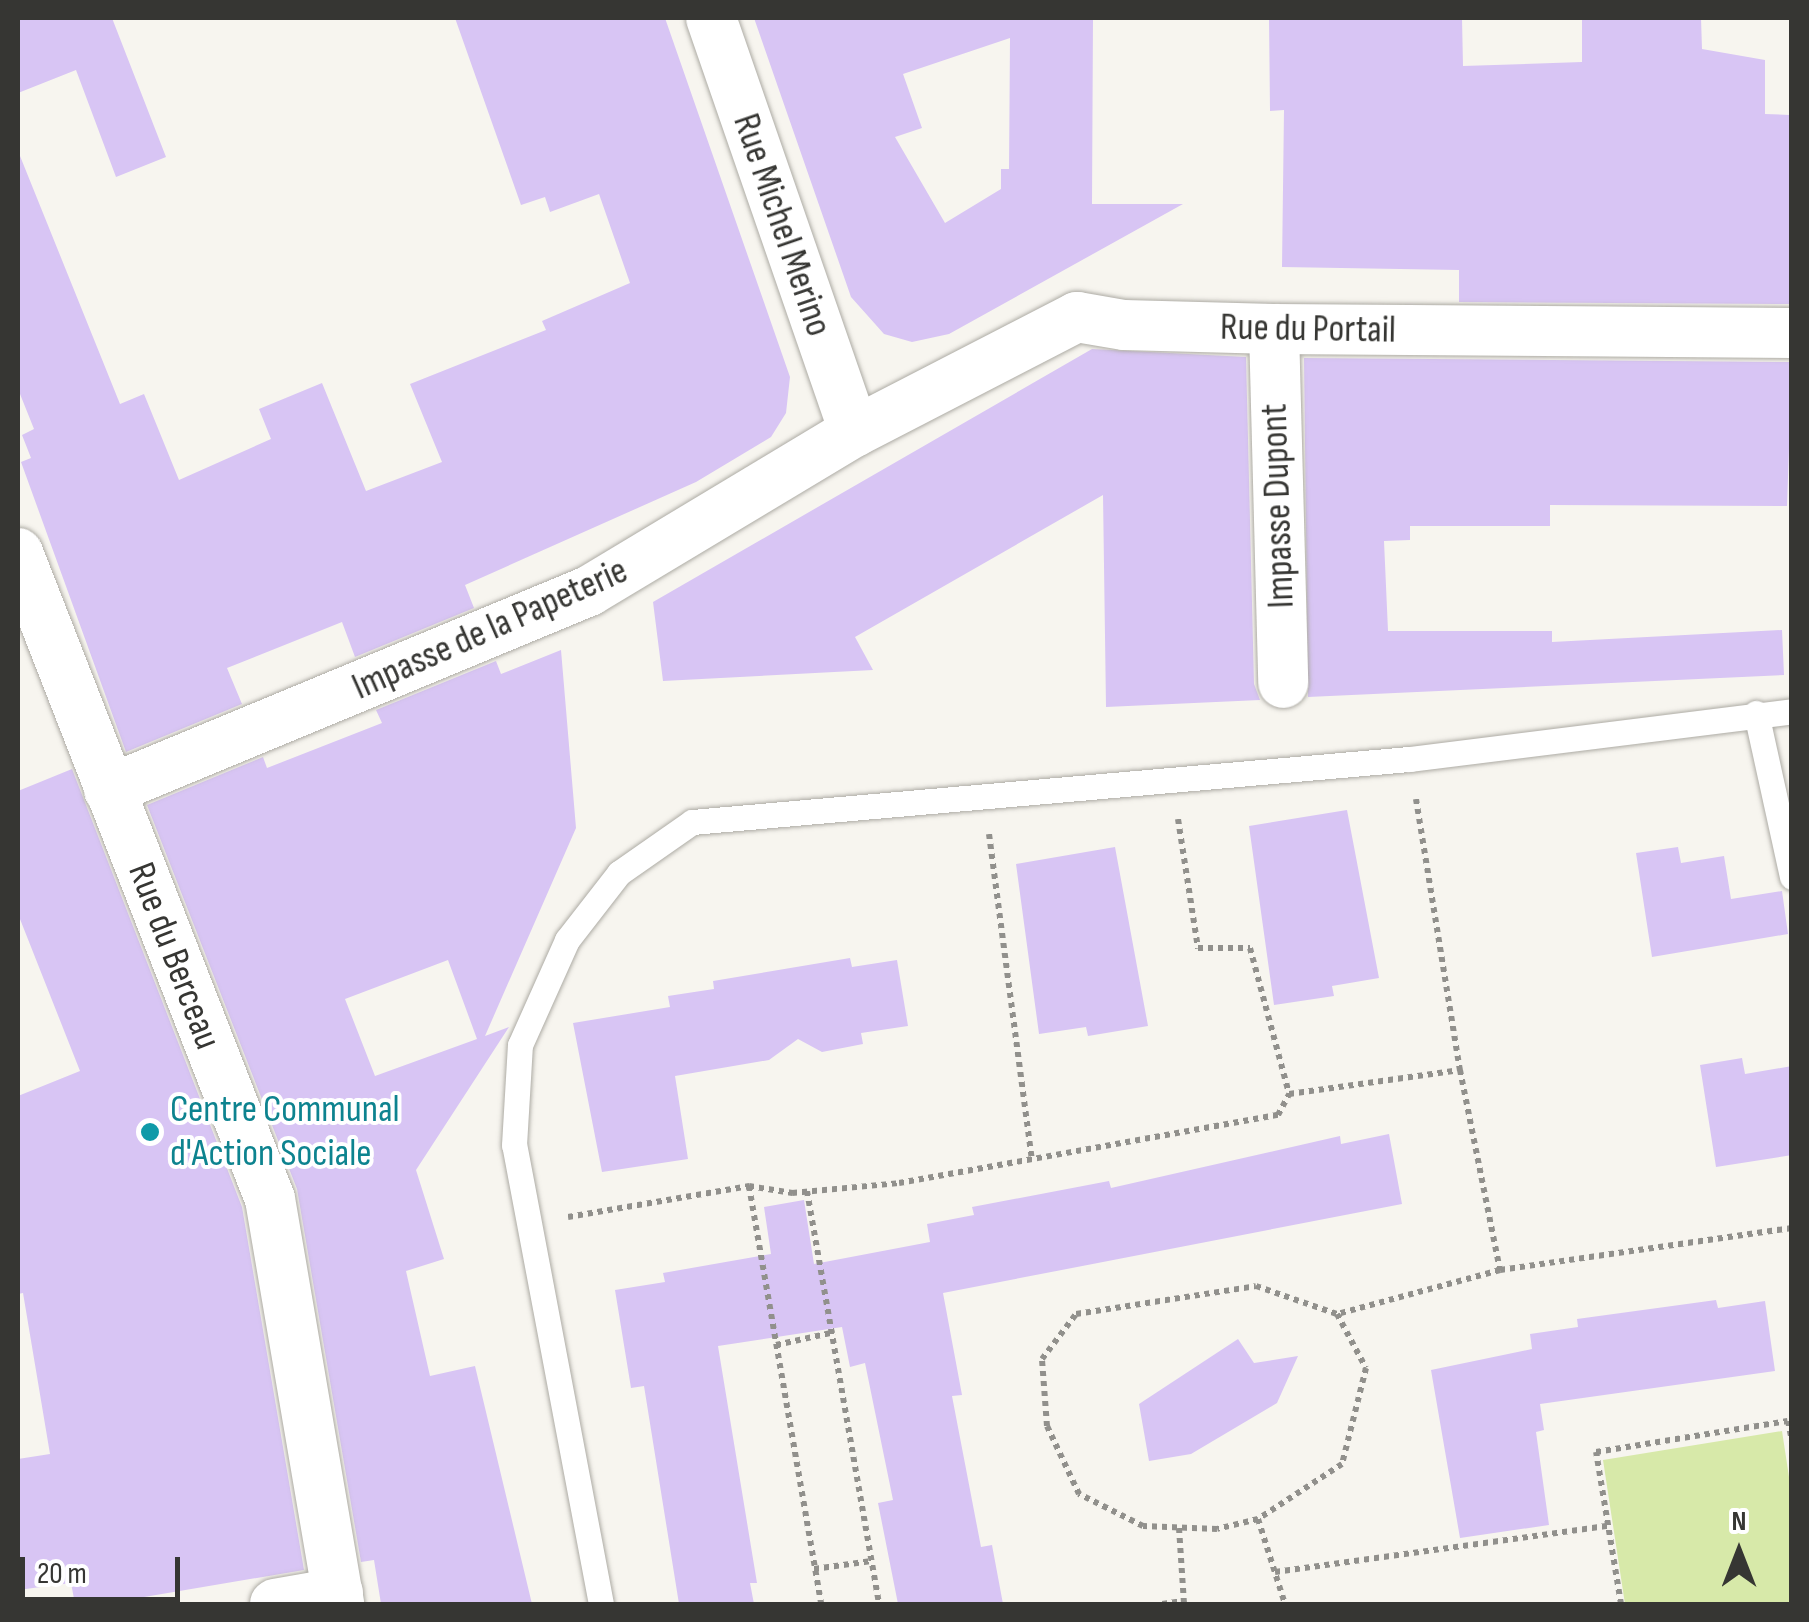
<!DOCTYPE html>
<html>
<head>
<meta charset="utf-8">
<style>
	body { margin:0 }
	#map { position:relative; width:1809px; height:1622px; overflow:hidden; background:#f7f5ef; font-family:"Sofia Sans Condensed",sans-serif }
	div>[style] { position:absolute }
	.green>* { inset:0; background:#d7e9a9 }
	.building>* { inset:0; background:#d8c5f4 }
	.path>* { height:6px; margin-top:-3px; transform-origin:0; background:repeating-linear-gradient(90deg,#91908c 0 5px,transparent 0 10px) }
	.roads { filter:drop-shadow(0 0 2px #adaba4) drop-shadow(0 0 2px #adaba4) }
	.lane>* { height:25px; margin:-12.5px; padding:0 12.5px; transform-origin:12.5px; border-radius:12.5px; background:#fff }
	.street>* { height:50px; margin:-25px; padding:0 25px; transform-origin:25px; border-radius:25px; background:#fff }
	.dots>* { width:28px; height:28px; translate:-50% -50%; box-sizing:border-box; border:5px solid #fff; border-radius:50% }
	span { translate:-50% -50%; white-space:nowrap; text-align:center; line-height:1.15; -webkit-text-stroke:8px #fff; paint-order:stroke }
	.street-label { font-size:38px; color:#363633 }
	.culture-label { font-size:38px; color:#0d838f }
	.left { translate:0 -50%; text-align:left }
	.frame { position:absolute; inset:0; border:20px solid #363633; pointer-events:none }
	.north { position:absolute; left:1689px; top:1502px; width:100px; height:100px; -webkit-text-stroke:8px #fff; paint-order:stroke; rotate:0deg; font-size:28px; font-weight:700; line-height:40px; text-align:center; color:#363633 }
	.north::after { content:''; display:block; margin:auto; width:35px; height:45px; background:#363633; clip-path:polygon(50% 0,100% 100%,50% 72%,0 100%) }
	.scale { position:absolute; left:20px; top:1557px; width:160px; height:45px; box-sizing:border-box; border:5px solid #363633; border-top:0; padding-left:12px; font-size:30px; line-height:35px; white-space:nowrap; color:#363633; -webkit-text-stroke:8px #fff; paint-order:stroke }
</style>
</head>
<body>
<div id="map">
	<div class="green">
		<i style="clip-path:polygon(1782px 1431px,1791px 1490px,1791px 1604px,1625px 1604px,1603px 1460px)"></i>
	</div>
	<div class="building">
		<i style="clip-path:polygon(18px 18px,112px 18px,166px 157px,116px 177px,76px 70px,18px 93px)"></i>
		<i style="clip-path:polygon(455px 18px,665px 18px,790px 377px,786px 413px,771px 437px,696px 482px,465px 585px,474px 608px,355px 657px,342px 622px,227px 668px,242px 704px,126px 752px,21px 462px,31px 458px,22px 435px,34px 429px,18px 389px,18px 151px,120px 404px,144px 394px,179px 480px,271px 439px,259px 409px,322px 383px,366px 491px,442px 462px,410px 384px,546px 330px,542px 321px,630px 283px,599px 194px,550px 212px,545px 197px,521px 205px)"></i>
		<i style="clip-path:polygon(evenodd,754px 18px,1093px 18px,1092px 204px,1183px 204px,949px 334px,912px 342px,884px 334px,851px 297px,754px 18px,1010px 38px,1009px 169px,1001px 169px,1001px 189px,945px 223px,895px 137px,922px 128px,903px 74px,1010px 38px)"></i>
		<i style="clip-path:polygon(1269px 18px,1462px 18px,1463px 66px,1582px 62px,1582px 18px,1701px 18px,1702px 49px,1765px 60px,1765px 114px,1790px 115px,1792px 304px,1459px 302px,1459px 270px,1282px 267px,1284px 110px,1270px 111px)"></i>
		<i style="clip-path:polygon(1092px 349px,1246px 357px,1254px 684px,1260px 700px,1106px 707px,1103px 495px,855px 637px,873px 670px,663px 681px,653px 602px)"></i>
		<i style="clip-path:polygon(1304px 358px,1792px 362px,1787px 506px,1550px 505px,1550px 526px,1410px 526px,1410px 540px,1384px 541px,1388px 631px,1552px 631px,1552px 642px,1782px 630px,1784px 675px,1308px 697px)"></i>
		<i style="clip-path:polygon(evenodd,561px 650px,576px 828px,485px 1036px,509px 1027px,416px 1170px,444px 1259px,406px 1271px,430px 1376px,475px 1366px,532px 1604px,381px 1604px,374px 1560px,361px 1562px,297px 1189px,147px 805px,263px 757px,267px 768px,382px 723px,376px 710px,496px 661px,501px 674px,561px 650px,448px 960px,477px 1039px,375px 1076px,345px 999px,448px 960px)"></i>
		<i style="clip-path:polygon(72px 769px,242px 1207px,304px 1570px,103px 1604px,75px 1604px,71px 1583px,18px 1590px,18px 1459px,50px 1454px,23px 1293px,18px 1294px,18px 1096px,80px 1071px,18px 914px,18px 791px)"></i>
		<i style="clip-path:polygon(1347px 810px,1379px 978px,1332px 986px,1334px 996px,1274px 1005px,1249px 826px)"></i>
		<i style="clip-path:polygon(1115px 847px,1148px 1026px,1088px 1036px,1086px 1027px,1039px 1034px,1016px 864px)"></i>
		<i style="clip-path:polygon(1678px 847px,1681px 863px,1724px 856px,1731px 899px,1782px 891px,1788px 934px,1652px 957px,1636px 853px)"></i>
		<i style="clip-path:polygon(850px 958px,852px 967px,897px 960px,908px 1026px,861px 1033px,863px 1044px,822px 1052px,798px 1039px,769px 1060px,675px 1076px,688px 1159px,602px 1172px,573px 1023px,670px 1007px,668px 996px,714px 989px,713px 981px)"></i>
		<i style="clip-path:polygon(1742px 1058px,1745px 1074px,1792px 1066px,1792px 1155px,1716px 1167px,1700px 1065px)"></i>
		<i style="clip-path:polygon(1389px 1134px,1402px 1204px,943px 1293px,962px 1395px,952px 1396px,981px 1547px,992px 1545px,1003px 1604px,898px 1604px,878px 1503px,893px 1500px,865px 1363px,850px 1367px,842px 1327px,718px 1346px,757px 1583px,750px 1583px,754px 1604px,679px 1604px,644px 1386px,631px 1388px,615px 1290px,665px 1282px,663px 1273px,771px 1254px,764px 1207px,804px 1200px,814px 1264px,930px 1242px,927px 1224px,974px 1215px,972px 1207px,1109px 1181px,1111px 1188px,1340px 1136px,1341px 1144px)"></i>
		<i style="clip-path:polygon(1716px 1300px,1718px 1308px,1765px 1301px,1775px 1371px,1540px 1404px,1544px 1430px,1536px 1432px,1549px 1525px,1460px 1538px,1431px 1370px,1532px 1349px,1530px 1334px,1578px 1327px,1577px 1319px)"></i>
		<i style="clip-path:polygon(1238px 1339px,1254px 1363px,1298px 1356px,1277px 1403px,1191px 1454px,1149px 1461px,1139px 1404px)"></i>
	</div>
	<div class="path">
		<i style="left:1416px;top:799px;width:275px;rotate:80.8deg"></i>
		<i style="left:1178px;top:819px;width:131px;rotate:81.2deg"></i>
		<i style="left:1198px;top:948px;width:52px"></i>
		<i style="left:1250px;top:948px;width:151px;rotate:75deg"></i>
		<i style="left:989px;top:834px;width:329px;rotate:82.5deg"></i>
		<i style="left:749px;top:1186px;width:44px;rotate:9.2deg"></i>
		<i style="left:792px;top:1193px;width:107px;rotate:-5.3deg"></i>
		<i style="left:899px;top:1183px;width:385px;rotate:-10.2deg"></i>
		<i style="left:1278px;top:1115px;width:24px;rotate:-62deg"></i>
		<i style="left:1289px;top:1094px;width:173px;rotate:-8deg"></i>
		<i style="left:1460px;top:1070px;width:204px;rotate:78.7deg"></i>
		<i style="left:1500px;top:1270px;width:169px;rotate:164.9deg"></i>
		<i style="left:807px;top:1191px;width:419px;rotate:80.1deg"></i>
		<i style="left:568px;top:1217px;width:184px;rotate:-9.7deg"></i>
		<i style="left:749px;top:1186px;width:424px;rotate:80.2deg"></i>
		<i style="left:1500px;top:1270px;width:295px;rotate:-8.2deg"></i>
		<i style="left:1256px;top:1286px;width:86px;rotate:19.1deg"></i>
		<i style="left:1337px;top:1314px;width:61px;rotate:61.8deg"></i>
		<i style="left:1366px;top:1368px;width:99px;rotate:104deg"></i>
		<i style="left:1342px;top:1464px;width:100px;rotate:146.8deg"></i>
		<i style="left:1258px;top:1519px;width:42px;rotate:166.3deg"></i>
		<i style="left:1217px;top:1529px;width:74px;rotate:-177.7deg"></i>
		<i style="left:1143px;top:1526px;width:72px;rotate:-153.4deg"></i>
		<i style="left:1079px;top:1494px;width:75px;rotate:-115.2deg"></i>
		<i style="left:1047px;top:1426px;width:67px;rotate:-94.3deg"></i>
		<i style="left:1042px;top:1359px;width:56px;rotate:-52.9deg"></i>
		<i style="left:1076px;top:1314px;width:182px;rotate:-8.8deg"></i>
		<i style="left:776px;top:1345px;width:60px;rotate:-12.4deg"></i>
		<i style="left:1258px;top:1519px;width:89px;rotate:72.4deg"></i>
		<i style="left:1179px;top:1528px;width:76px;rotate:86.2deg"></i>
		<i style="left:814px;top:1569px;width:58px;rotate:-8deg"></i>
		<i style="left:1275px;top:1572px;width:336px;rotate:-7.9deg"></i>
		<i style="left:1162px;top:1604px;width:21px;rotate:-8deg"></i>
		<i style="left:1621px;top:1604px;width:154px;rotate:-99.3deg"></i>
		<i style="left:1596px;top:1452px;width:194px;rotate:-9.2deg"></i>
		<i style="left:1788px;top:1421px;width:20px;rotate:79deg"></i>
	</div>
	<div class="roads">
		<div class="lane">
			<i style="left:1756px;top:713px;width:168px;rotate:77.6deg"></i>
			<i style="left:601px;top:1604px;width:467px;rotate:-100.7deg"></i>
			<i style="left:514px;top:1145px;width:100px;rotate:-86.6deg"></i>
			<i style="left:520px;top:1045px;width:115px;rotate:-65.9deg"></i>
			<i style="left:567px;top:940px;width:85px;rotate:-52.2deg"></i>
			<i style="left:619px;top:873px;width:89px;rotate:-34.9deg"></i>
			<i style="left:692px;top:822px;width:720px;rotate:-5.02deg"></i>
			<i style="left:1409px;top:759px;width:386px;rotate:-7.1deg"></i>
		</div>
		<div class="street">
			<i style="left:711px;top:18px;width:438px;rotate:70.9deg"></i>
			<i style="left:1274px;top:329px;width:354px;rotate:88.5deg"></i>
			<i style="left:18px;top:553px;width:693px;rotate:68.69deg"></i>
			<i style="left:270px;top:1199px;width:411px;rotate:80.3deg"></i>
			<i style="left:109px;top:790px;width:520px;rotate:-22.52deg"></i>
			<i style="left:589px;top:591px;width:309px;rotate:-31deg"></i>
			<i style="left:854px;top:432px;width:251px;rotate:-27.3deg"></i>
			<i style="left:1077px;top:317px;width:48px;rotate:9.7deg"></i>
			<i style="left:1124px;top:325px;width:150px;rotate:1.5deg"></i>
			<i style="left:1274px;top:329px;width:518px;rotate:0.44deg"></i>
			<i style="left:275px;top:1604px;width:64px;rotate:-9.9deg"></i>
		</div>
	</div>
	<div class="dots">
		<i style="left:150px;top:1132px;background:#0f9aa8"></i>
	</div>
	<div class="street-label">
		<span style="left:782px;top:225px;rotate:71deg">Rue Michel Merino</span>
		<span style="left:1308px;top:329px;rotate:1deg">Rue du Portail</span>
		<span style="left:1278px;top:506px;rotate:-92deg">Impasse Dupont</span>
		<span style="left:490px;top:629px;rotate:-24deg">Impasse de la Papeterie</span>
		<span style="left:174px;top:956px;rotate:69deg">Rue du Berceau</span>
	</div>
	<div class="culture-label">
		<span class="left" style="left:170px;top:1132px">Centre Communal<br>d'Action Sociale</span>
	</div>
	<div class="frame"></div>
	<div class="north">N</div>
	<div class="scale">20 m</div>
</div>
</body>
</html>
